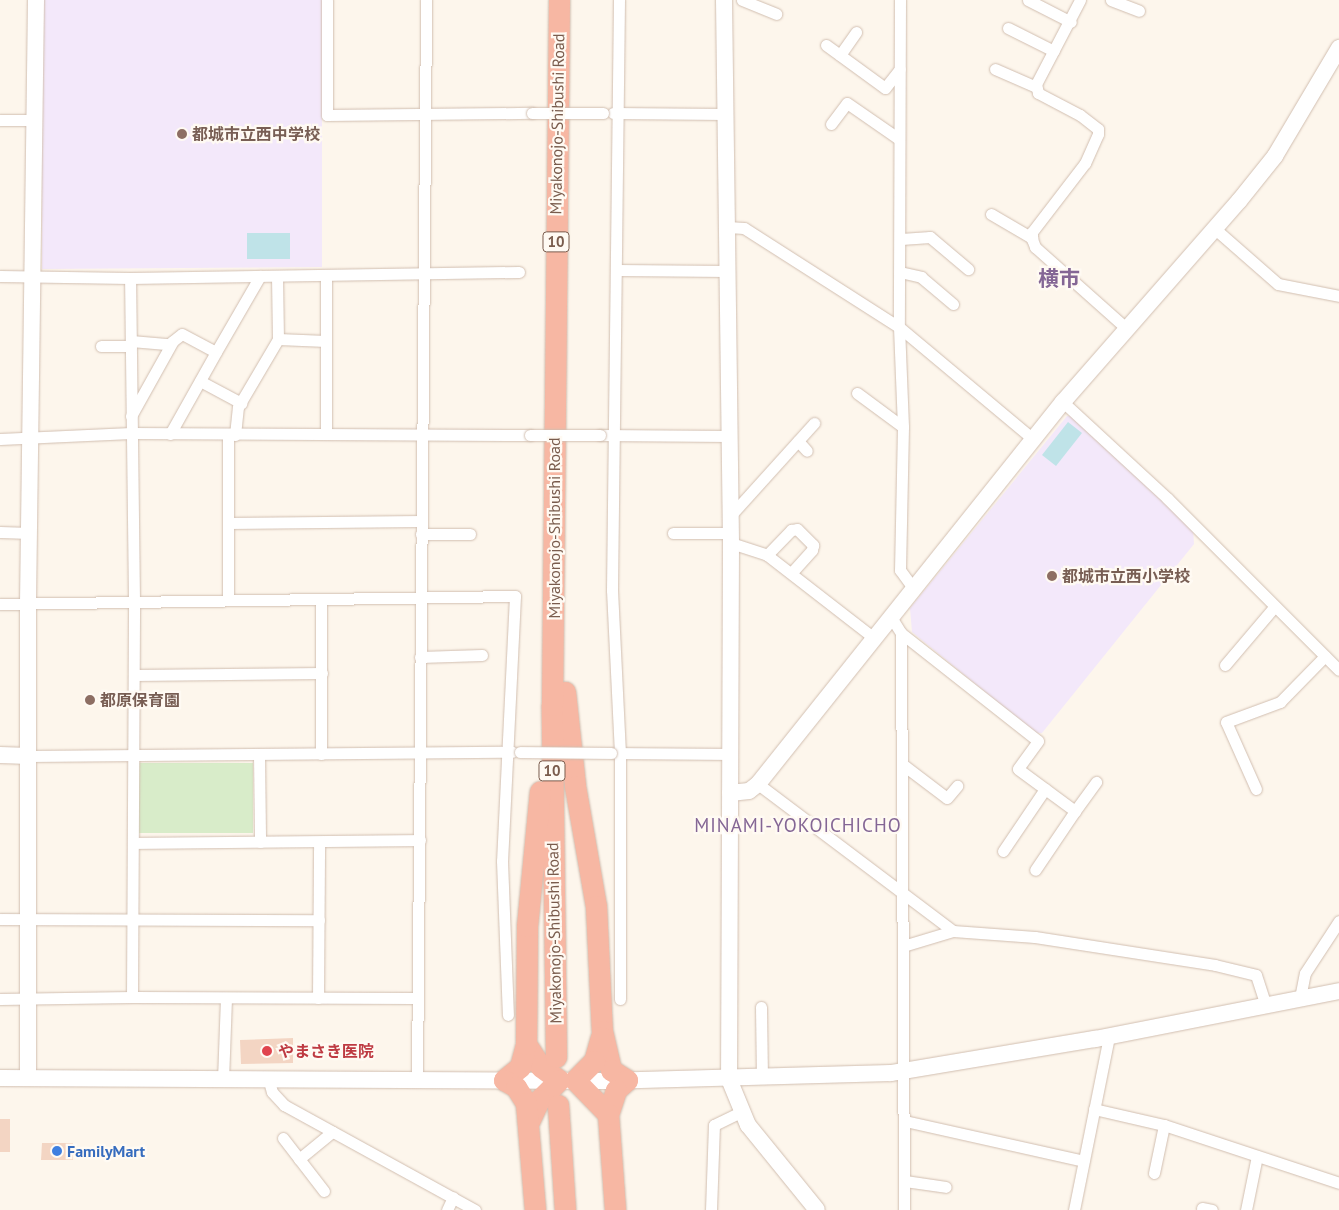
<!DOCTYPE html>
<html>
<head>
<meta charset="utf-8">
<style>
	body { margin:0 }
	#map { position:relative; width:1339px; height:1210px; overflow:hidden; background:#fdf6ec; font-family:"PT Sans","Noto Sans JP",sans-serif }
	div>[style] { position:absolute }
	.education>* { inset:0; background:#f3e8fa }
	.green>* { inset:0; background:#d8ecc9 }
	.water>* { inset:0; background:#bfe3e8 }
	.building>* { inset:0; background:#f3d5c3 }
	.roads { filter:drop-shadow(0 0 1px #d1beb0) drop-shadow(0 0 1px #d1beb0) }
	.street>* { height:11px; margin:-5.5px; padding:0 5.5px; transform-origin:5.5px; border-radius:5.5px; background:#fff }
	.secondary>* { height:16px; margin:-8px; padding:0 8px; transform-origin:8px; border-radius:8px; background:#fff }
	.highway>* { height:21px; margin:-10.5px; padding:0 10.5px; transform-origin:10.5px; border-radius:10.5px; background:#f7b7a3 }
	.bridges { filter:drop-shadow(0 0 1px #d1beb0) drop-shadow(0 0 1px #d1beb0) }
	.street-bridge>* { height:11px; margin:-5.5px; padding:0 5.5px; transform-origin:5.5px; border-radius:5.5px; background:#fff }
	.dots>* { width:14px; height:14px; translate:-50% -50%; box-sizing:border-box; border:2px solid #fffaf3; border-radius:50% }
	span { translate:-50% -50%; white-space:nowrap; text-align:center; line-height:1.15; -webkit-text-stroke:4.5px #fffaf3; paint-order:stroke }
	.shield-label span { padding:1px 4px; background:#fffaf3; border:1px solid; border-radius:4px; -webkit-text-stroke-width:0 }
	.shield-label { font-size:15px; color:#7a5c4d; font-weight:700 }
	.street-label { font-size:16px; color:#7a5c4d }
	.education-label { font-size:16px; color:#785e54; font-weight:700 }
	.left { translate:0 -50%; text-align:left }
	.health-label { font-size:16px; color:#be3a42; font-weight:700 }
	.shop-label { font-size:16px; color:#366cbe; font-weight:700 }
	.quarter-label { font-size:19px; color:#846695; letter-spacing:1px }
	.district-label { font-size:21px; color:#846695; font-weight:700 }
</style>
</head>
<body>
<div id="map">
	<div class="education">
		<i style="clip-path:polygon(42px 0,322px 0,322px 267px,42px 269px)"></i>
		<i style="clip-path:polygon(1067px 416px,1074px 416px,1193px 529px,1194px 544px,1042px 733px,1035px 733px,912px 632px,910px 608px)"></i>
	</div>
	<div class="green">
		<i style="clip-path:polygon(139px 763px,253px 763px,253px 833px,138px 833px)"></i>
	</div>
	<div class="water">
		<i style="clip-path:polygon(247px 233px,290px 233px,290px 259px,247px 259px)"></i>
		<i style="clip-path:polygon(1068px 422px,1082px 433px,1056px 466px,1042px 455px)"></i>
	</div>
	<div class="building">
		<i style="clip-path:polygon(293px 1038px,293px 1063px,241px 1064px,240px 1040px)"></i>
		<i style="clip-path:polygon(0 1119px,10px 1119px,10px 1152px,0 1152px)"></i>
		<i style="clip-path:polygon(42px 1143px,73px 1143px,73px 1160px,41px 1160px)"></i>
	</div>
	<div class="roads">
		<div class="street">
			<i style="left:327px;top:0;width:115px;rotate:90deg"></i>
			<i style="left:327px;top:115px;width:205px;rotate:-0.6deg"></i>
			<i style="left:619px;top:0;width:590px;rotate:90.68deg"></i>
			<i style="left:612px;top:590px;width:163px;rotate:87.2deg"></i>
			<i style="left:620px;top:753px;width:246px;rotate:90deg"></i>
			<i style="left:742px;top:0;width:37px;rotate:22deg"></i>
			<i style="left:900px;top:0;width:327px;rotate:90.2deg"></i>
			<i style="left:899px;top:327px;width:100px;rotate:87.7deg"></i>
			<i style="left:903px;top:427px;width:143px;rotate:91.2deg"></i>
			<i style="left:900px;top:570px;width:22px;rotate:54deg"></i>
			<i style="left:1028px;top:0;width:48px;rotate:27.1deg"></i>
			<i style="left:1080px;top:0;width:95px;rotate:117.6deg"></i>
			<i style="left:1036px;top:84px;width:9px;rotate:77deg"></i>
			<i style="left:1038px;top:93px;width:47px;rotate:27.6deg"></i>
			<i style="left:1080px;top:115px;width:23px;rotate:38deg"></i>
			<i style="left:1098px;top:129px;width:5px;rotate:90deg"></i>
			<i style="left:1098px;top:134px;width:32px;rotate:114deg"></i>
			<i style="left:1085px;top:163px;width:87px;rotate:127.5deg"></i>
			<i style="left:1032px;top:232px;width:7px;rotate:90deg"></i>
			<i style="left:1032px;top:239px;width:9px;rotate:69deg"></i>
			<i style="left:1035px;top:247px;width:122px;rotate:41.7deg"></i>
			<i style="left:1111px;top:0;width:30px;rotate:21deg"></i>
			<i style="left:1008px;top:28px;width:51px;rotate:26.6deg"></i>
			<i style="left:826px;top:45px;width:73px;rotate:36.1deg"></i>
			<i style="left:885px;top:88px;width:24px;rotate:-52deg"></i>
			<i style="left:840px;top:55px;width:28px;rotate:-55deg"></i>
			<i style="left:995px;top:69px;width:45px;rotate:23.7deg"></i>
			<i style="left:613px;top:113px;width:113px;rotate:0.5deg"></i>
			<i style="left:0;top:120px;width:35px"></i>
			<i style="left:831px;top:124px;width:26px;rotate:-53deg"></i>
			<i style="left:847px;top:103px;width:63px;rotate:34.7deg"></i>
			<i style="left:991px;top:214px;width:48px;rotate:30.3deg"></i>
			<i style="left:727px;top:227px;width:17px;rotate:3deg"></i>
			<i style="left:744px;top:228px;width:184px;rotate:32.6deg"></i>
			<i style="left:899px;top:327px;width:175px;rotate:39.9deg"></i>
			<i style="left:1214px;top:228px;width:85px;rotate:41.2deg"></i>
			<i style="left:1278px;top:284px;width:62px;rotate:11.1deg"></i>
			<i style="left:901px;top:239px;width:29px;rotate:-4deg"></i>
			<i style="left:930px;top:237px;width:50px;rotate:40.1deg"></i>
			<i style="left:617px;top:270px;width:111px;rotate:0.5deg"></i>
			<i style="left:900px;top:272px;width:22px;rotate:13deg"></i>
			<i style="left:921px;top:277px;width:42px;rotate:40.2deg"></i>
			<i style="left:326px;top:275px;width:159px;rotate:90deg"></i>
			<i style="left:0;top:276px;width:130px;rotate:0.9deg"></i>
			<i style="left:130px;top:278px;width:389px;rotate:-0.9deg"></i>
			<i style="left:277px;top:276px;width:63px;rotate:89.1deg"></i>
			<i style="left:278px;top:339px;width:48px;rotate:2.4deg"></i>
			<i style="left:131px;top:341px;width:38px;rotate:5deg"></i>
			<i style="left:169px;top:344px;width:16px;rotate:-38deg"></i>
			<i style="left:182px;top:334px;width:38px;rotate:28deg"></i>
			<i style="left:216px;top:352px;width:94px;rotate:119.3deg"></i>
			<i style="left:101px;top:346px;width:30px"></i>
			<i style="left:216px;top:352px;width:88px;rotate:-59.9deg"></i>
			<i style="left:200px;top:381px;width:47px;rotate:28.2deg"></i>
			<i style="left:857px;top:393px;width:57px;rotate:36.5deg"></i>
			<i style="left:1063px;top:402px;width:142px;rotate:42.7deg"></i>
			<i style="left:1167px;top:498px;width:243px;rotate:45deg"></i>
			<i style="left:131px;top:416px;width:86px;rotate:-60.8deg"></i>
			<i style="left:235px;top:435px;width:28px;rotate:-84deg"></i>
			<i style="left:238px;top:407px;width:79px;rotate:-59.5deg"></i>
			<i style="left:600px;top:435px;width:129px;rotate:0.4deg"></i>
			<i style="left:0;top:439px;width:131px;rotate:-2.6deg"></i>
			<i style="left:131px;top:433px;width:399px;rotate:0.3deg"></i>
			<i style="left:798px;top:441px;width:13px;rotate:48deg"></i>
			<i style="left:731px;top:515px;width:124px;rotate:-47.9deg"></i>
			<i style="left:228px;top:523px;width:193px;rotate:-0.6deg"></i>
			<i style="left:0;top:532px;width:30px;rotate:2deg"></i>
			<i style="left:673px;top:533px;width:58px"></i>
			<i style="left:421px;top:534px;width:49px"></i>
			<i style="left:731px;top:543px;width:38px;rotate:18deg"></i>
			<i style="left:767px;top:555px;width:135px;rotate:37.8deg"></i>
			<i style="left:767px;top:555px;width:35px;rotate:-46deg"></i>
			<i style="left:791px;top:530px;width:6px;rotate:-9deg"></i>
			<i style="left:797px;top:529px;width:23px;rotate:45deg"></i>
			<i style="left:813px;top:545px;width:5px;rotate:101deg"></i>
			<i style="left:812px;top:550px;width:31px;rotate:132deg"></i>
			<i style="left:228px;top:600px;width:165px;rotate:-90deg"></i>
			<i style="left:0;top:604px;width:515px;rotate:-0.89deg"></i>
			<i style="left:515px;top:596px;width:265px;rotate:92.8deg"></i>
			<i style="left:502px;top:861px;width:154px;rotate:87.8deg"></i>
			<i style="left:891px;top:617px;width:19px;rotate:58deg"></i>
			<i style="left:901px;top:633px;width:577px;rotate:89.7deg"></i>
			<i style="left:901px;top:633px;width:174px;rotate:38.2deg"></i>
			<i style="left:1038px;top:741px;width:34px;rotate:126deg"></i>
			<i style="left:1018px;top:769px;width:71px;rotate:36.4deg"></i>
			<i style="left:1075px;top:811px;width:71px;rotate:124.1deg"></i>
			<i style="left:420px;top:657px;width:62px;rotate:-1.8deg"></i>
			<i style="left:1225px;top:665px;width:77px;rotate:-49.7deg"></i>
			<i style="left:134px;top:675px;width:188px;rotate:-0.6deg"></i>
			<i style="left:615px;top:753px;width:115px;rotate:0.5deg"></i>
			<i style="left:259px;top:754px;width:88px;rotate:89.3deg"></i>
			<i style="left:321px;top:754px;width:155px;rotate:-90deg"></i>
			<i style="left:29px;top:756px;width:483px;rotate:-0.5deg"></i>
			<i style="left:902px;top:764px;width:56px;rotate:37.1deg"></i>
			<i style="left:947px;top:798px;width:16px;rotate:-50deg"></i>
			<i style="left:758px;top:784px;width:244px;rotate:37deg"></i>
			<i style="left:1256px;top:789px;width:73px;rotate:-114.1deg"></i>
			<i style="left:1226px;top:722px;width:58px;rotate:-20.3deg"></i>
			<i style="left:1280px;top:702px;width:64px;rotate:-45.6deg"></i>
			<i style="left:1075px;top:811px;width:36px;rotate:-54deg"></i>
			<i style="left:134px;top:843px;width:286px;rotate:-0.6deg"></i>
			<i style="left:1003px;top:851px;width:75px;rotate:-55.9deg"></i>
			<i style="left:0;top:919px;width:319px;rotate:0.2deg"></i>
			<i style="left:903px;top:946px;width:52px;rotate:-16.7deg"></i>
			<i style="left:953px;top:931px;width:82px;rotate:4.2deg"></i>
			<i style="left:1035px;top:937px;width:182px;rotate:8.8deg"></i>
			<i style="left:1215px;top:965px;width:42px;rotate:13.7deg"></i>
			<i style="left:1256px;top:975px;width:32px;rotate:72deg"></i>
			<i style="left:132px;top:997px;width:284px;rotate:0.2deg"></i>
			<i style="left:318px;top:998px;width:156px;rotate:-89.6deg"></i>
			<i style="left:1300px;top:998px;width:25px;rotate:-79deg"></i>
			<i style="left:1305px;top:973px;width:62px;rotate:-56.8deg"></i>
			<i style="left:0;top:999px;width:132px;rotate:-0.9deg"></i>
			<i style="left:132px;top:997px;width:397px;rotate:-89.7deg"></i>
			<i style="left:134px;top:600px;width:322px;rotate:-90.7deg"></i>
			<i style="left:761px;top:1007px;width:71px;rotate:89.2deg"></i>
			<i style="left:223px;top:1080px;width:80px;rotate:-87.9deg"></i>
			<i style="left:269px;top:1081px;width:11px;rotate:75deg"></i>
			<i style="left:272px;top:1092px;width:18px;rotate:47deg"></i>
			<i style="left:284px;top:1105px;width:218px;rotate:28.8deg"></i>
			<i style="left:417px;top:1082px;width:1082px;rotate:-89.52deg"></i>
			<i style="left:1094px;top:1109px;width:72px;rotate:12.9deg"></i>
			<i style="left:1164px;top:1125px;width:184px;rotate:18.3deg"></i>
			<i style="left:905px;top:1121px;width:183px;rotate:12.6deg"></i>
			<i style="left:283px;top:1138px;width:67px;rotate:52.3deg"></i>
			<i style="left:299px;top:1159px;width:43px;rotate:-39.3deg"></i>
			<i style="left:1154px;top:1173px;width:49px;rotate:-78.2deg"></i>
			<i style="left:905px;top:1181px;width:41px;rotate:8.3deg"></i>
			<i style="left:1202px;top:1208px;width:10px;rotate:11deg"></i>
			<i style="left:447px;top:1210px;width:14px;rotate:-65deg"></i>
			<i style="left:711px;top:1210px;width:85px;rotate:-88deg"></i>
			<i style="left:714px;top:1125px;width:30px;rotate:-26deg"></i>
			<i style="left:1074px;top:1210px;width:177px;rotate:-78.6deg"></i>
			<i style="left:1246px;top:1210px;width:55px;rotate:-78.5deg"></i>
		</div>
		<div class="secondary">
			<i style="left:724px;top:0;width:543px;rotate:89.26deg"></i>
			<i style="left:731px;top:543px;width:536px;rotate:90.21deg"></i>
			<i style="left:729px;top:1079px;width:50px;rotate:67.6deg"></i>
			<i style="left:748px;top:1125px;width:109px;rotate:50.9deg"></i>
			<i style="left:0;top:755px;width:29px;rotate:2deg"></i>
			<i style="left:730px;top:793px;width:19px;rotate:-6deg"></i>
			<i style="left:749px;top:791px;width:11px;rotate:-38deg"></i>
			<i style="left:758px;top:784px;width:489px;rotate:-51.4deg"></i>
			<i style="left:1063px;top:402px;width:267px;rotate:-48.8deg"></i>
			<i style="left:1239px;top:201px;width:58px;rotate:-51.3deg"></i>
			<i style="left:1275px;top:156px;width:126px;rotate:-59.3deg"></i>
			<i style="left:0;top:1078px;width:605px;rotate:0.28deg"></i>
			<i style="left:605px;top:1081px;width:286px;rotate:-1.6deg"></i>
			<i style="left:891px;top:1073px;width:207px;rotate:-9.5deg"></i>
			<i style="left:1095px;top:1039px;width:249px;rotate:-11.1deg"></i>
			<i style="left:28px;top:1078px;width:475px;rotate:-90deg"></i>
			<i style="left:28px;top:603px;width:603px;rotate:-89.24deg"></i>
		</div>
		<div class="highway">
			<i style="left:565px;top:692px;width:95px;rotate:83.9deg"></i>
			<i style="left:575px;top:786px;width:122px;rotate:80.1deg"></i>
			<i style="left:596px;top:906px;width:125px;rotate:87.3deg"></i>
			<i style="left:602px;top:1031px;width:40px;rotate:77deg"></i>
			<i style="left:611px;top:1070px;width:19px;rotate:32deg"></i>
			<i style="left:627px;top:1080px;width:15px;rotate:138deg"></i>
			<i style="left:616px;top:1090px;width:25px;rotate:108deg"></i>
			<i style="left:608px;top:1114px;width:96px;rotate:85.8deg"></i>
			<i style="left:601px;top:1037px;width:25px;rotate:106deg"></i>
			<i style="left:594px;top:1061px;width:27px;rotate:135deg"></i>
			<i style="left:575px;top:1080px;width:47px;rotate:45.9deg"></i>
			<i style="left:526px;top:1044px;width:27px;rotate:57deg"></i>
			<i style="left:541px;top:1067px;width:22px;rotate:36deg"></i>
			<i style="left:559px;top:1080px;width:28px;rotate:135deg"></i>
			<i style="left:539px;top:1100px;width:23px;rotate:115deg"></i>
			<i style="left:556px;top:1057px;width:352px;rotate:-90.7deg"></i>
			<i style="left:552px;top:705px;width:705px;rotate:-89.43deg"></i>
			<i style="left:504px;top:1080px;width:21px;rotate:-39deg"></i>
			<i style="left:520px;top:1067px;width:24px;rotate:-75deg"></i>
			<i style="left:526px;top:1044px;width:118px;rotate:-89.5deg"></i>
			<i style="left:527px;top:926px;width:135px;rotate:-84.5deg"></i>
			<i style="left:504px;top:1080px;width:14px;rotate:30deg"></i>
			<i style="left:516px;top:1087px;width:19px;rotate:58deg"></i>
			<i style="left:526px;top:1103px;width:107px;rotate:85.2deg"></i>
			<i style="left:558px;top:1105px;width:105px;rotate:86.2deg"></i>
		</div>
	</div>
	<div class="bridges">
		<div class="street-bridge">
			<i style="left:532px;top:113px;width:71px"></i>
			<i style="left:530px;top:435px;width:70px"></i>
			<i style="left:520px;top:752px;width:91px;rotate:0.6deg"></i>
		</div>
	</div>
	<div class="dots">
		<i style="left:182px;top:134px;background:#8d6e63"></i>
		<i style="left:1052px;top:576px;background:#8d6e63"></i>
		<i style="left:90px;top:700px;background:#8d6e63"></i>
		<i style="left:267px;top:1051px;background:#e0444e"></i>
		<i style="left:57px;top:1151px;background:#3f7fe0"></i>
	</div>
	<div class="shield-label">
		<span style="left:556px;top:242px">10</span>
		<span style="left:552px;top:771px">10</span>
	</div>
	<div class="street-label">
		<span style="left:557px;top:124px;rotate:-89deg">Miyakonojo-Shibushi Road</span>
		<span style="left:554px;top:528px;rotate:-90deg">Miyakonojo-Shibushi Road</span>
		<span style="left:554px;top:933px;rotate:-91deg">Miyakonojo-Shibushi Road</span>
	</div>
	<div class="education-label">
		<span class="left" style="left:192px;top:134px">都城市立西中学校</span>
		<span class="left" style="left:1062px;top:576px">都城市立西小学校</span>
		<span class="left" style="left:100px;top:700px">都原保育園</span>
	</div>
	<div class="health-label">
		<span class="left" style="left:278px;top:1051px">やまさき医院</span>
	</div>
	<div class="shop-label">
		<span class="left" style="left:67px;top:1151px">FamilyMart</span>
	</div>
	<div class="quarter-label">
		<span style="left:798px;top:826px">MINAMI-YOKOICHICHO</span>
	</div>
	<div class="district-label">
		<span style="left:1059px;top:279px">横市</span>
	</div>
</div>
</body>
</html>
